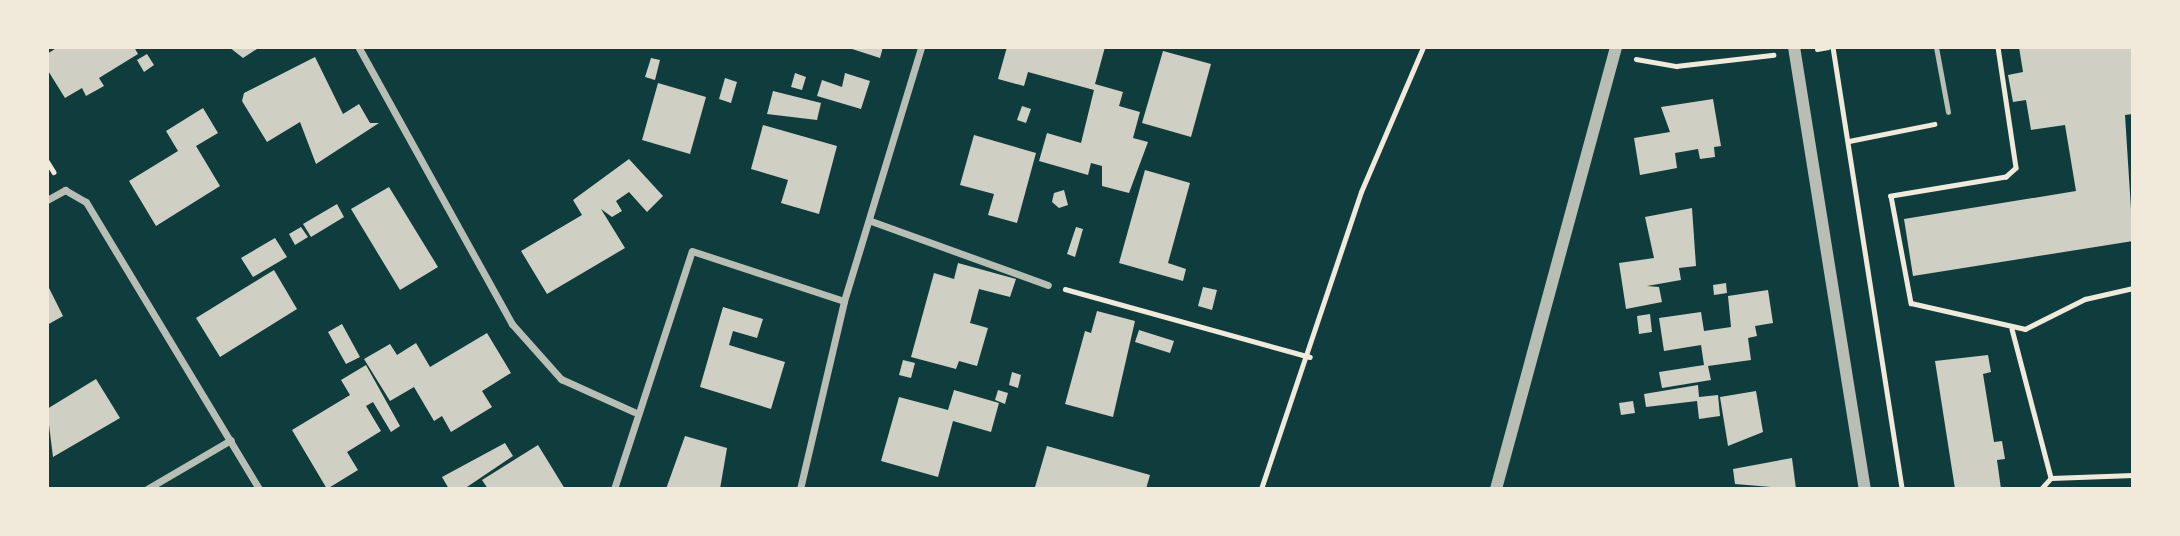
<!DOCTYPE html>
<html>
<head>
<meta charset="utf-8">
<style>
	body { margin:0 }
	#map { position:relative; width:2180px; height:536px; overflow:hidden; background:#0f3d3e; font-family:Roboto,sans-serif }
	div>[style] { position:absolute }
	.building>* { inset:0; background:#cfcfc3 }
	.path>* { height:4.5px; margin:-2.25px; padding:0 2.25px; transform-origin:2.25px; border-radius:2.25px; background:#f1e9da }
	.service>* { height:5px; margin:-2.5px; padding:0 2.5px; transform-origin:2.5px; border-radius:2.5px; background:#b8beb3 }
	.minor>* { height:7px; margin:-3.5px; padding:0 3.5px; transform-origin:3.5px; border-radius:3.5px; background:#b8beb3 }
	.tertiary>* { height:12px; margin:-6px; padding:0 6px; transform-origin:6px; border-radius:6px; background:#b8beb3 }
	span { translate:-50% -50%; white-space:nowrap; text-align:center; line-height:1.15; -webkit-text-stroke:6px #f1e9da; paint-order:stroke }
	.frame { position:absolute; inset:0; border:49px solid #f1e9da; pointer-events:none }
</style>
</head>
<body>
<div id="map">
	<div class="building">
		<i style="clip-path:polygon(58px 47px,134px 47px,138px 54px,99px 78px,104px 86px,86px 96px,82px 88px,65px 98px,47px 69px,47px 54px)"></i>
		<i style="clip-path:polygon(229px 47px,260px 47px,243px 58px)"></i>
		<i style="clip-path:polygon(846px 47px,883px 47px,880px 58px)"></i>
		<i style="clip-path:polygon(1007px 47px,1105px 47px,1095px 84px,1123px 92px,1119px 106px,1140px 112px,1133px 138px,1148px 142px,1129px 193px,1102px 186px,1102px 166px,1091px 163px,1088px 175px,1039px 161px,1047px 133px,1081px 143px,1094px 90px,1028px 72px,1024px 86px,998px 79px)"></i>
		<i style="clip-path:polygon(2019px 47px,2133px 47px,2133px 114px,2125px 115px,2133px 241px,1913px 276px,1904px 219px,2076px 191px,2065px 125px,2031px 130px,2026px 100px,2013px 102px,2008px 75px,2023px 72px)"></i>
		<i style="clip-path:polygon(1163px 51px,1211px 64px,1191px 137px,1142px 123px)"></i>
		<i style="clip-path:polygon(147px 54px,154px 65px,144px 72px,137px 60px)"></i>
		<i style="clip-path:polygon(315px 57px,343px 114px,359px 104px,370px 123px,379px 123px,316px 164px,300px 122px,267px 142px,242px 101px,244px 93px)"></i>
		<i style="clip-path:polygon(651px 58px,660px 60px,655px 80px,645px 77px)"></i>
		<i style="clip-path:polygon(795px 73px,806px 77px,802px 90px,791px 87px)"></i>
		<i style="clip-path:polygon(845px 73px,870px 81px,861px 109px,817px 96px,822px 80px,842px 87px)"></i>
		<i style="clip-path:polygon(725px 78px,737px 82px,731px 103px,719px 99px)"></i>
		<i style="clip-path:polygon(658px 83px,706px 97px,690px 154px,642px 140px)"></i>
		<i style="clip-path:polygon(773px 91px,821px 103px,817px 120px,767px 114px)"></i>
		<i style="clip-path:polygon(1713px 99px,1721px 146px,1714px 147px,1715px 157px,1700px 159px,1698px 149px,1675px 153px,1677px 168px,1640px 175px,1634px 138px,1670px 132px,1661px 107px)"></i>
		<i style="clip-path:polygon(1022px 106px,1031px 109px,1026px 123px,1017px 120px)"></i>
		<i style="clip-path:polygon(203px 108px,218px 133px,196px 146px,220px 186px,156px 226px,129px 181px,178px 151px,166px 131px)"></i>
		<i style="clip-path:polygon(763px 125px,837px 146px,819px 214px,781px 203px,788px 180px,751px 169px)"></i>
		<i style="clip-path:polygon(974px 135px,1036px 153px,1017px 223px,988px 215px,994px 194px,960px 185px)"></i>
		<i style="clip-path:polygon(629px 159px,663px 196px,647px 212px,629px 192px,616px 201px,622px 211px,612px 217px,601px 209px,625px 248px,547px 294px,521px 251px,582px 215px,573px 200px)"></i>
		<i style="clip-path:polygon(1145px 170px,1190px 183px,1168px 263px,1186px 269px,1183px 281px,1119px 263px)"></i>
		<i style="clip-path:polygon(389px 187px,438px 267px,400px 290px,351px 209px)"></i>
		<i style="clip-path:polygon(1064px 190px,1068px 205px,1059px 208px,1052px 202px,1054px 193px)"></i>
		<i style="clip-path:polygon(337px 204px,344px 217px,311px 237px,303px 224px)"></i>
		<i style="clip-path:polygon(1692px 208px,1696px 266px,1679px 268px,1681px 280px,1647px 286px,1659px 287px,1662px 302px,1626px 309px,1619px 263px,1654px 258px,1645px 217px)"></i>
		<i style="clip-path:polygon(301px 227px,308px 237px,295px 245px,289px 234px)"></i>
		<i style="clip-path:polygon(1076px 227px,1083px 229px,1075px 257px,1067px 254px)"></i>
		<i style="clip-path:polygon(275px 238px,287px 257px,253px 277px,241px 258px)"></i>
		<i style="clip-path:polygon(958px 263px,1016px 279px,1010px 297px,979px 289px,970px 323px,988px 328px,977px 366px,959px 361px,956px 369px,911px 357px,934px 273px,954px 279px)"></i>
		<i style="clip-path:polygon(274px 270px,297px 309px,220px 357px,196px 318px)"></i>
		<i style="clip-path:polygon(1726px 283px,1727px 293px,1714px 295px,1713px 285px)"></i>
		<i style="clip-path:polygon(47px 284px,63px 316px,47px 325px)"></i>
		<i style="clip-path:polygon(1203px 287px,1217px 290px,1212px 310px,1198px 306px)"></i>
		<i style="clip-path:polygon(1768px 290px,1773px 323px,1755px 326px,1757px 336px,1748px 338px,1751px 360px,1708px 366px,1711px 380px,1662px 388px,1659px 372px,1704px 365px,1701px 345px,1664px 351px,1659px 318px,1701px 312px,1704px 331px,1731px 327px,1728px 296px)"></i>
		<i style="clip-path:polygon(723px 307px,763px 319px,757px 338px,733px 331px,729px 345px,785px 362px,771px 409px,700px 387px)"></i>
		<i style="clip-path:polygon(1097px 311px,1135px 321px,1113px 417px,1065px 404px,1085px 331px,1091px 333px)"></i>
		<i style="clip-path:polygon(1650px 314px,1652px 332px,1639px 334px,1637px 316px)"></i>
		<i style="clip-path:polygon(342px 324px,360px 357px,346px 364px,328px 332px)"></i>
		<i style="clip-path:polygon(1139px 330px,1174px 341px,1170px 353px,1135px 342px)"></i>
		<i style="clip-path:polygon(487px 333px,511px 373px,482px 391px,492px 407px,451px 432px,442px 416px,434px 421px,414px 387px,390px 401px,364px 359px,390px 344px,397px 355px,416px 343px,430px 367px)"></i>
		<i style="clip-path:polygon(1988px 355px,1991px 372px,1983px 374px,1994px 442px,2002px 441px,2005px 459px,1997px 460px,2001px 489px,1955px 489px,1935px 361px)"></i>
		<i style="clip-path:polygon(903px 360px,915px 363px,911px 378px,899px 375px)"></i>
		<i style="clip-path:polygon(366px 365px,400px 426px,391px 432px,373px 402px,366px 406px,381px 431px,347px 452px,358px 470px,327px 489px,292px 430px,350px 395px,341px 380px)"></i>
		<i style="clip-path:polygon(1012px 372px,1021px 375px,1018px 388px,1009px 385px)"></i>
		<i style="clip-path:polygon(96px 379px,120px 418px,53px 457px,47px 409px)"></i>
		<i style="clip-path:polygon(1698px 385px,1699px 397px,1718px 395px,1720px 416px,1699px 419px,1697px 401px,1646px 407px,1644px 394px)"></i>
		<i style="clip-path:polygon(954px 390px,999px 403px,991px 432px,953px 421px,938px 477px,881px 461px,899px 397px,948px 410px)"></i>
		<i style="clip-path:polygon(998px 390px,1008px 393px,1005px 404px,995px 400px)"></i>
		<i style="clip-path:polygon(1756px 391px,1763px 432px,1728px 446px,1720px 397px)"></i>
		<i style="clip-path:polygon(1633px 401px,1635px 413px,1621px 415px,1619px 403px)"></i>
		<i style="clip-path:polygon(685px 436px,727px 448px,720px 489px,666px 489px)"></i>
		<i style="clip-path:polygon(505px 443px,513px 456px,464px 489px,449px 489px,442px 477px)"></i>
		<i style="clip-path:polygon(538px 445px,565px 489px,488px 489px,482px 480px)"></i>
		<i style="clip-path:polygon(1047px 446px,1150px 475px,1146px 489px,1035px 487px)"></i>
		<i style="clip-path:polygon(1792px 458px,1796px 489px,1735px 484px,1733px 469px)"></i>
	</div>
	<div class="path">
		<i style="left:1833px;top:47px;width:447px;rotate:81.1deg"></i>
		<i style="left:1998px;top:47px;width:122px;rotate:81.5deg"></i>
		<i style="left:2016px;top:168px;width:13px;rotate:138deg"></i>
		<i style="left:2006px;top:177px;width:117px;rotate:170.6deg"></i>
		<i style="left:1891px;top:196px;width:109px;rotate:79.4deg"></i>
		<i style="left:1911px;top:303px;width:117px;rotate:12.8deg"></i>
		<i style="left:2025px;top:329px;width:67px;rotate:-26.6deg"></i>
		<i style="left:2085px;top:299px;width:49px;rotate:-12.9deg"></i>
		<i style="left:1817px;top:49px;width:11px;rotate:-10deg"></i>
		<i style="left:1636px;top:59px;width:41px;rotate:9.9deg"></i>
		<i style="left:1676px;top:66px;width:98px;rotate:-6.5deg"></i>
		<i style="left:1849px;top:141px;width:87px;rotate:-11.3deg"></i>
		<i style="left:47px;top:161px;width:13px;rotate:58deg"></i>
		<i style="left:1065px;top:289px;width:254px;rotate:15.5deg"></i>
		<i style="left:2012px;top:329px;width:154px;rotate:75.3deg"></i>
		<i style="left:1261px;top:489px;width:313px;rotate:-71.4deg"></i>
		<i style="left:1361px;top:192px;width:158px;rotate:-66.8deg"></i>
		<i style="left:2041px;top:489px;width:15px;rotate:-48deg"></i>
		<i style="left:2051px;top:478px;width:82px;rotate:-2.1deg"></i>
	</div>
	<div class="service">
		<i style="left:1936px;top:47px;width:66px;rotate:79.5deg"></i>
	</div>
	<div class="minor">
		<i style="left:359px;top:48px;width:316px;rotate:61deg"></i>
		<i style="left:512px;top:324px;width:74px;rotate:48.3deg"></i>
		<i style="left:561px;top:379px;width:80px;rotate:24.3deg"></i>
		<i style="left:47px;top:200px;width:21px;rotate:-29deg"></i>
		<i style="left:65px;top:190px;width:24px;rotate:30deg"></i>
		<i style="left:86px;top:202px;width:335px;rotate:58.9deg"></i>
		<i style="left:871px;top:221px;width:188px;rotate:19.9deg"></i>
		<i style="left:147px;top:489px;width:97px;rotate:-30.3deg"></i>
		<i style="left:614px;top:489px;width:250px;rotate:-71.9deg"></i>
		<i style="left:692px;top:251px;width:160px;rotate:18.2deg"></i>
		<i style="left:844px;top:301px;width:265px;rotate:-73.1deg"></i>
		<i style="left:800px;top:489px;width:193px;rotate:-76.8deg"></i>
	</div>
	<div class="tertiary">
		<i style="left:1794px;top:47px;width:448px;rotate:80.9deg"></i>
		<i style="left:1496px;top:489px;width:458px;rotate:-74.8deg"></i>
	</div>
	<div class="frame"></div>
</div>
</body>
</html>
